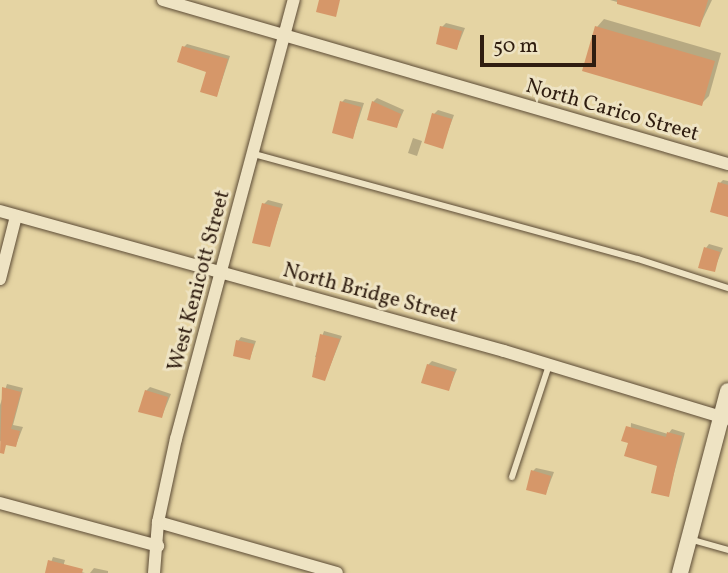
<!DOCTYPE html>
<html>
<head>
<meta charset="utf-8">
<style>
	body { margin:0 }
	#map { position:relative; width:728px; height:573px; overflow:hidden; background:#e5d4a3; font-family:Vollkorn,serif }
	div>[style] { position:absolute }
	.shadow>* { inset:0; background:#0003 }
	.building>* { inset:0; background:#d69769 }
	.roads { filter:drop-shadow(0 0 2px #5c4b35) drop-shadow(0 0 2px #5c4b35) }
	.service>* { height:6px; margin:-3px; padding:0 3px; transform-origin:3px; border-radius:3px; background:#eee3c3 }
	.minor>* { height:12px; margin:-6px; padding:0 6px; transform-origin:6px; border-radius:6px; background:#eee3c3 }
	.tertiary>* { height:16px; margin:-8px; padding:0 8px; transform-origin:8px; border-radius:8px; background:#eee3c3 }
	span { translate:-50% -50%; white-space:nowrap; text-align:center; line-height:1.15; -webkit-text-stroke:6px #eee3c3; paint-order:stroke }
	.street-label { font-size:21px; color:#2f1d10 }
	.scale { position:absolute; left:480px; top:35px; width:116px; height:32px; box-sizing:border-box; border:4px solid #2f1d10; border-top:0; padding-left:9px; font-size:21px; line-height:24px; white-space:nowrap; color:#2f1d10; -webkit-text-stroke:5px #eee3c3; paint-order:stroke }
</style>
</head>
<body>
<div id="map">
	<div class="shadow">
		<i style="clip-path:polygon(610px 0,712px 0,700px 25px)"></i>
		<i style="clip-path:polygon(604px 19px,721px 53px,709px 96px,701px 104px,597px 27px)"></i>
		<i style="clip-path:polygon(446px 23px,465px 28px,457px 48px,442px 27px)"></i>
		<i style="clip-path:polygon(187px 44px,230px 56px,217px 95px,208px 71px,184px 47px)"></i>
		<i style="clip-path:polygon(377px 98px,404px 110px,397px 126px,373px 102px)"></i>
		<i style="clip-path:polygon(345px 99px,364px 103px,353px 137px,342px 102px)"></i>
		<i style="clip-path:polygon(438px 110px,454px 115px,442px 147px,434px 114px)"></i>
		<i style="clip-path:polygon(413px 138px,422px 141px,417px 156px,408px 153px)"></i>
		<i style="clip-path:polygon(723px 180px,728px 181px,728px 215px,720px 183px)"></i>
		<i style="clip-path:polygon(268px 200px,283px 204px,269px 245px,264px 204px)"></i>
		<i style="clip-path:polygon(709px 244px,723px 248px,714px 270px,706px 248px)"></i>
		<i style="clip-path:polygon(324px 331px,342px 336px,325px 379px,320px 358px,315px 357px)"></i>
		<i style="clip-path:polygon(241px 337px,256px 341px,250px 358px,238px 341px)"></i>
		<i style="clip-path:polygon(432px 361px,457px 369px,449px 389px,428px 365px)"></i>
		<i style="clip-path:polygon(7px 384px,23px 388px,13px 425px,23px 427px,16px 445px,0 441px,0 405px)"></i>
		<i style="clip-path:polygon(150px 387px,171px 394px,162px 416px,146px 391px)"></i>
		<i style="clip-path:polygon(631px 423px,668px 434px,672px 429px,685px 433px,668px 495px,659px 464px,630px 442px)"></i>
		<i style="clip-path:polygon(536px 468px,554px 472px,546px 493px,533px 471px)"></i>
		<i style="clip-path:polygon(53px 557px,65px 560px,63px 567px,85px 573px,47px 573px)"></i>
		<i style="clip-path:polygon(94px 568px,108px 571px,108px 573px,90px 573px)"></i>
	</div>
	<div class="building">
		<i style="clip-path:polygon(319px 0,340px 0,336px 17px,316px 12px)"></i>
		<i style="clip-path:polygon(617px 0,708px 0,700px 27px,617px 4px)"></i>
		<i style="clip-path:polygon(440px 26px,462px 31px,457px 50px,436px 44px)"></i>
		<i style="clip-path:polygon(595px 26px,715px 61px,702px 106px,582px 71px)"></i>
		<i style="clip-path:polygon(182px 46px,228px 59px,217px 97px,200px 92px,206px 72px,177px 62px)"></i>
		<i style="clip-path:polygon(340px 101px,361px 107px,353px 139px,332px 133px)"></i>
		<i style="clip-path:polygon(372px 101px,401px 114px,397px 128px,367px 120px)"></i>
		<i style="clip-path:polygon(432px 113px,452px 119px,443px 149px,424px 143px)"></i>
		<i style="clip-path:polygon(718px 182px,728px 185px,728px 217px,710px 212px)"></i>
		<i style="clip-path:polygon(262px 203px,281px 208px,270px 247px,252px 243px)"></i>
		<i style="clip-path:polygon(704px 247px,720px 252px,715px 272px,698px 268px)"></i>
		<i style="clip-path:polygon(320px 334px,340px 339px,325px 381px,312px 377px)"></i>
		<i style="clip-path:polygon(236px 340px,254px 344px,250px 360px,233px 356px)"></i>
		<i style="clip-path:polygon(427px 364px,455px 372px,449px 391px,421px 383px)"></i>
		<i style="clip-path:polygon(2px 387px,21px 392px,11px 429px,20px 431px,16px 447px,6px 445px,4px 454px,0 453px)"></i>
		<i style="clip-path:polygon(145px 390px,168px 397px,162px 418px,138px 412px)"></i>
		<i style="clip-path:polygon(626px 426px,666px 437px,667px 432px,682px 436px,669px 497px,651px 493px,657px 466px,624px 456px,628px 443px,621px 441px)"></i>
		<i style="clip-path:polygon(531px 470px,551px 476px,546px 495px,526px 490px)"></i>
		<i style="clip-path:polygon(48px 560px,83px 569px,82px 573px,45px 573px)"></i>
	</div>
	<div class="roads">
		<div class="service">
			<i style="left:254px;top:154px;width:398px;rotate:15.3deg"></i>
			<i style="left:638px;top:259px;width:95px;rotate:17.9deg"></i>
			<i style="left:512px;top:477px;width:118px;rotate:-71.7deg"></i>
			<i style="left:689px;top:539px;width:41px;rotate:15.8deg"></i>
		</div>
		<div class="minor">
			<i style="left:163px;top:0;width:588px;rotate:16.19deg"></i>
			<i style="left:0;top:211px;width:523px;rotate:15.52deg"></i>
			<i style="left:504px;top:351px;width:234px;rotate:16.9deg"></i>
			<i style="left:0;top:279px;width:65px;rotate:-75.7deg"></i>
			<i style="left:0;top:503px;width:164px;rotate:15.2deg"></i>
			<i style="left:158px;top:522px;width:186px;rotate:15.9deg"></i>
			<i style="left:154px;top:573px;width:51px;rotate:-85.5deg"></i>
			<i style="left:158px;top:522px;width:85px;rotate:-77.8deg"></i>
			<i style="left:176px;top:439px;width:455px;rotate:-75deg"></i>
		</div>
		<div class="tertiary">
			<i style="left:680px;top:573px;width:188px;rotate:-75.2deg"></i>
		</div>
	</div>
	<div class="street-label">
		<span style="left:612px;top:111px;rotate:16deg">North Carico Street</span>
		<span style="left:200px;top:281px;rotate:-75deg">West Kenicott Street</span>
		<span style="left:370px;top:294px;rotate:15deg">North Bridge Street</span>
	</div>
	<div class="scale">50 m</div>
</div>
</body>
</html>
